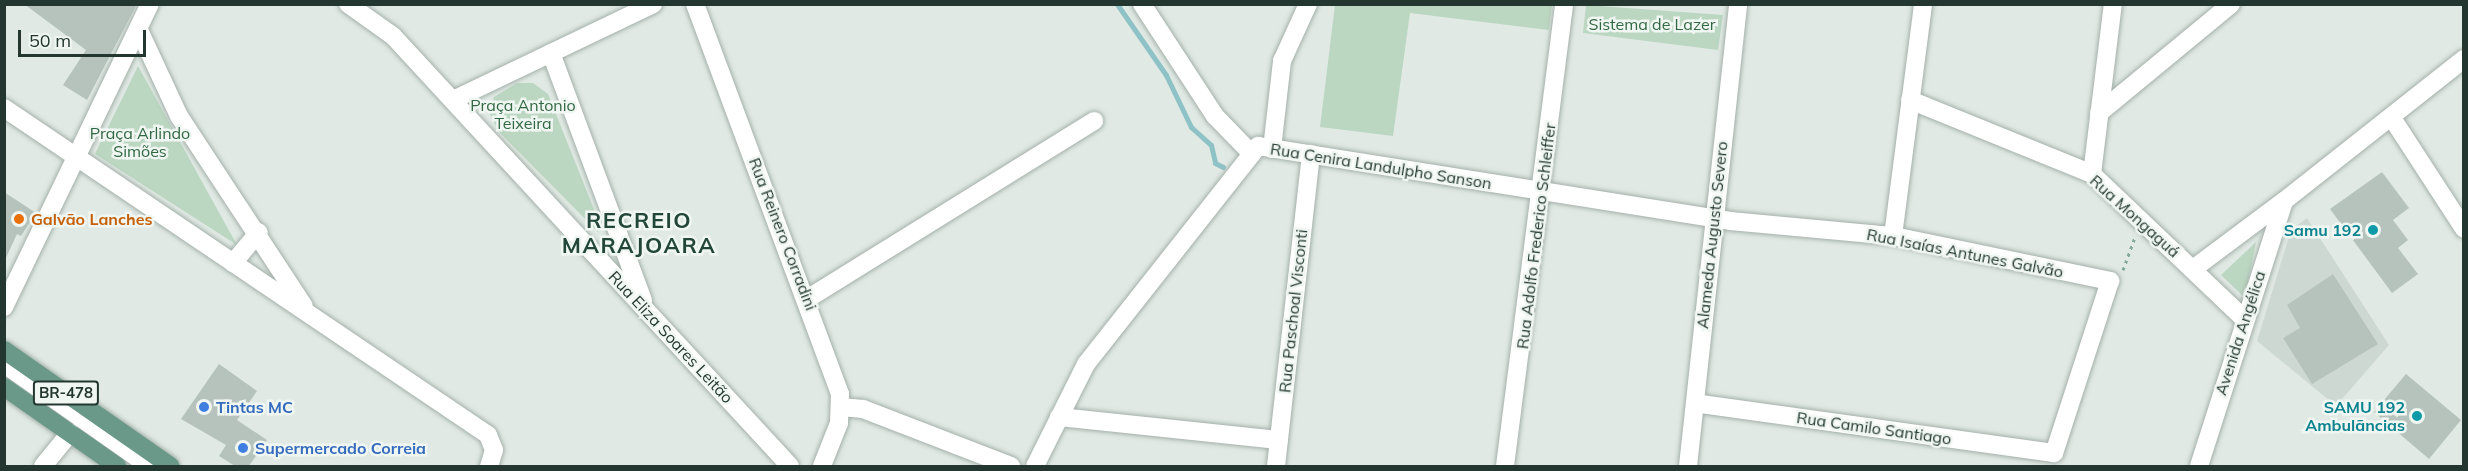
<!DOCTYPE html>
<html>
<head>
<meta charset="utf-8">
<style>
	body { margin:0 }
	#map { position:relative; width:2468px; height:471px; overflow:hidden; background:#e0e9e4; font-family:Mulish,sans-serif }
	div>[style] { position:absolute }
	.built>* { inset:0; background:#ced8d3 }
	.green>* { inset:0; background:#bbd7c1 }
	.stream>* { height:5px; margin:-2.5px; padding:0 2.5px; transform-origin:2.5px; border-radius:2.5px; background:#8ec2c7 }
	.building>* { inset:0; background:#b6c3bd }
	.path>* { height:3px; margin-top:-1.5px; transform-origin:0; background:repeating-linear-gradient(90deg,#84a89a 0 3px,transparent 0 7.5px) }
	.roads { filter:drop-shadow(0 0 2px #a4b0aa) drop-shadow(0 0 2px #a4b0aa) }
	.minor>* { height:18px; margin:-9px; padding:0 9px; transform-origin:9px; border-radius:9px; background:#fff }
	.major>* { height:18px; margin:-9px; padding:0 9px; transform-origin:9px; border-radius:9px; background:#6a9989 }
	.dots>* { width:16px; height:16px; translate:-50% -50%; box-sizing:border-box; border:3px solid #f0f6f2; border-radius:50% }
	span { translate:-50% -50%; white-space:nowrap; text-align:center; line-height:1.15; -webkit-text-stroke:5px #f0f6f2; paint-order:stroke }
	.shield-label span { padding:2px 4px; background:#f0f6f2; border:2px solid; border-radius:4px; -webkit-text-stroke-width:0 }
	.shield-label { font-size:15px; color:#233730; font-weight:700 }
	.park-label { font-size:16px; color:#326843 }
	.street-label { font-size:16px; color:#233730 }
	.food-label { font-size:16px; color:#c56008; font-weight:700 }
	.left { translate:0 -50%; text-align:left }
	.culture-label { font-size:16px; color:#0d838f; font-weight:700 }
	.right { translate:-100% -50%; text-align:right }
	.shop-label { font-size:16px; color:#366cbe; font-weight:700 }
	.district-label { font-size:22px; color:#22463a; font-weight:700; letter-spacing:1.5px }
	.frame { position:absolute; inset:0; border:6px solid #233730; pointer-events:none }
	.scale { position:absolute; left:18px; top:30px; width:128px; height:27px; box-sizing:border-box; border:3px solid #233730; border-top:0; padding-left:8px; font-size:18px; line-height:21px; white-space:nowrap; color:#233730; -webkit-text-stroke:4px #f0f6f2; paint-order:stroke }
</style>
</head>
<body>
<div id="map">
	<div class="built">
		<i style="clip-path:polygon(2307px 218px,2389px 345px,2336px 406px,2257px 341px,2291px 230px)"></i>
	</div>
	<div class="green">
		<i style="clip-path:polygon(1335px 5px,1335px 4px,1552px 5px,1549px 30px,1410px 13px,1393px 136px,1320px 127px)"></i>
		<i style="clip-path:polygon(1586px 5px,1723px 15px,1718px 50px,1583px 33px)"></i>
		<i style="clip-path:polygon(138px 66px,237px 245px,95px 154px)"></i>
		<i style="clip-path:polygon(517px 83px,533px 83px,548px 94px,601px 227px,598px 232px,499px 132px,490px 114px,494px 97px)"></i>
		<i style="clip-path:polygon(2256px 242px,2245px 298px,2221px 275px)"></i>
	</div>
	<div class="stream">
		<i style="left:1117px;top:4px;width:86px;rotate:55.4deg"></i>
		<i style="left:1166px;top:75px;width:58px;rotate:64.3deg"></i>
		<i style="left:1191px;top:127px;width:27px;rotate:42deg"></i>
		<i style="left:1211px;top:145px;width:18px;rotate:77deg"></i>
		<i style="left:1215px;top:163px;width:9px;rotate:27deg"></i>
	</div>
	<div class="building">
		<i style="clip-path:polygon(24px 4px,137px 4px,87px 100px,63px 85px,86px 50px)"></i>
		<i style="clip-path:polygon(2382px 172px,2409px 208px,2393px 220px,2408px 240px,2398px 248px,2418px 274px,2392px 293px,2330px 209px)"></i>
		<i style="clip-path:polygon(4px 192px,36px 213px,21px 236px,17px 234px,4px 262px)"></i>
		<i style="clip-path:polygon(2333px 274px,2378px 344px,2312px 384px,2283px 338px,2300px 328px,2287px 305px)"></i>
		<i style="clip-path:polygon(219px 364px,257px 391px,237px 420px,267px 440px,249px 466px,235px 466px,219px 456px,226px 445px,181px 419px)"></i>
		<i style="clip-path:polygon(2406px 374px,2461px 420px,2429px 459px,2374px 412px)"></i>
	</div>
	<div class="path">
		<i style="left:2123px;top:270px;width:35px;rotate:-70deg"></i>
	</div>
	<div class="roads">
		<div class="minor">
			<i style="left:348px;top:4px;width:55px;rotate:35.4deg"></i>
			<i style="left:393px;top:36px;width:585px;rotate:47.29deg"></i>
			<i style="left:695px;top:4px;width:416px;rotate:69.6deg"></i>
			<i style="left:840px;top:394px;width:29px;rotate:92deg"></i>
			<i style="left:839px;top:423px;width:46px;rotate:111.6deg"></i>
			<i style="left:1142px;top:4px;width:134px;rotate:56.9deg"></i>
			<i style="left:1215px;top:116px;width:53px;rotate:45.8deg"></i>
			<i style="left:139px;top:30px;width:95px;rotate:65.1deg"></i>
			<i style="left:179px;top:116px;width:227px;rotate:56.7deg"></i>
			<i style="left:551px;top:53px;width:264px;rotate:69.6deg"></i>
			<i style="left:453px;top:100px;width:222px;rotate:-25.6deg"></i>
			<i style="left:1910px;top:100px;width:196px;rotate:22.1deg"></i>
			<i style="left:2092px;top:174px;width:209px;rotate:43.6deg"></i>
			<i style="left:4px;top:108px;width:584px;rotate:34.04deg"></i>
			<i style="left:488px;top:435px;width:16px;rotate:68deg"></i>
			<i style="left:494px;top:450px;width:17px;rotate:107deg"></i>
			<i style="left:2099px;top:113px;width:171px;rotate:-39.5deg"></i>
			<i style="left:2392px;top:118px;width:132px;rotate:57deg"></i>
			<i style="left:1272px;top:149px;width:89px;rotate:-83.5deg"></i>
			<i style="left:1282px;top:61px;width:63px;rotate:-65.5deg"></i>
			<i style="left:2092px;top:174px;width:171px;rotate:-83deg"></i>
			<i style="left:1893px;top:236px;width:234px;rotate:-82.6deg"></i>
			<i style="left:233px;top:263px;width:40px;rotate:-50deg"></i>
			<i style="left:2193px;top:269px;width:114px;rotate:-36.8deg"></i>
			<i style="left:807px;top:299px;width:338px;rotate:-31.8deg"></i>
			<i style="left:4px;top:307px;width:336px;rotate:-64.3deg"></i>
			<i style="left:4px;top:364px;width:177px;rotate:35.1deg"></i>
			<i style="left:841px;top:407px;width:22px;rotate:5deg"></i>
			<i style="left:863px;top:409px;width:159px;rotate:21.1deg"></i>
			<i style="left:1059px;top:417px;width:221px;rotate:6deg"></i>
			<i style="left:43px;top:466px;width:43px;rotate:-50.7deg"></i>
			<i style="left:1035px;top:466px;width:114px;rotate:-63.4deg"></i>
			<i style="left:1086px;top:364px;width:278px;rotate:-51.7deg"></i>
			<i style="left:1258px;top:146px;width:479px;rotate:9deg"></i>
			<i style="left:1731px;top:221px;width:163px;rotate:5.3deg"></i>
			<i style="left:1893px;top:236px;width:222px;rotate:11.7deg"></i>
			<i style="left:2110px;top:281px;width:181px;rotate:108deg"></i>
			<i style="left:2054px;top:453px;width:362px;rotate:-172.1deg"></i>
			<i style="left:1276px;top:466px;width:314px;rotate:-83.6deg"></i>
			<i style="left:1505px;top:466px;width:466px;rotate:-82.7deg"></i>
			<i style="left:1688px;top:466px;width:465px;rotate:-83.8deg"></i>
			<i style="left:2199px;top:466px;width:278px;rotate:-72.2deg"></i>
			<i style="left:2284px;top:201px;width:229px;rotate:-38.3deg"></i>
		</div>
		<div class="major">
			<i style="left:4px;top:350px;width:203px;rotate:34.9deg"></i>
			<i style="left:4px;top:387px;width:138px;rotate:35deg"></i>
		</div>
	</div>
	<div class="dots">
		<i style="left:19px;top:219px;background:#e8710a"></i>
		<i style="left:2373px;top:230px;background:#0f9aa8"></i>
		<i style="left:204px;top:407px;background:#3f7fe0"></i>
		<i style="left:2417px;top:416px;background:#0f9aa8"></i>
		<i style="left:243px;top:448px;background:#3f7fe0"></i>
	</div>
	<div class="shield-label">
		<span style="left:66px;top:393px">BR-478</span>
	</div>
	<div class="park-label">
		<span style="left:1652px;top:24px">Sistema de Lazer</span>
		<span style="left:523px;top:114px">Praça Antonio<br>Teixeira</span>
		<span style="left:140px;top:142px">Praça Arlindo<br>Simões</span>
	</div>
	<div class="street-label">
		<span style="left:1381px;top:166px;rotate:9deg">Rua Cenira Landulpho Sanson</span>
		<span style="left:2135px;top:216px;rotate:42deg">Rua Mongaguá</span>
		<span style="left:783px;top:234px;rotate:69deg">Rua Reinero Corradini</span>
		<span style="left:1712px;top:235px;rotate:-84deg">Alameda Augusto Severo</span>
		<span style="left:1536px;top:236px;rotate:-83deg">Rua Adolfo Frederico Schleiffer</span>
		<span style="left:1965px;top:253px;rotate:11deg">Rua Isaías Antunes Galvão</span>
		<span style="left:1293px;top:311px;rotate:-84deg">Rua Paschoal Visconti</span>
		<span style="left:2240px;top:333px;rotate:-72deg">Avenida Angélica</span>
		<span style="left:671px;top:337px;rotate:47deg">Rua Eliza Soares Leitão</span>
		<span style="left:1874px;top:428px;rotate:8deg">Rua Camilo Santiago</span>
	</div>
	<div class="food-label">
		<span class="left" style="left:31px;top:219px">Galvão Lanches</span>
	</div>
	<div class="culture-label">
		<span class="right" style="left:2361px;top:230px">Samu 192</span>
		<span class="right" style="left:2405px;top:416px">SAMU 192<br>Ambulãncias</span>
	</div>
	<div class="shop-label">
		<span class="left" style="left:216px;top:407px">Tintas MC</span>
		<span class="left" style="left:255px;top:448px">Supermercado Correia</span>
	</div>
	<div class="district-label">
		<span style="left:639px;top:233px">RECREIO<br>MARAJOARA</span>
	</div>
	<div class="frame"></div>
	<div class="scale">50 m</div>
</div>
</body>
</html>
